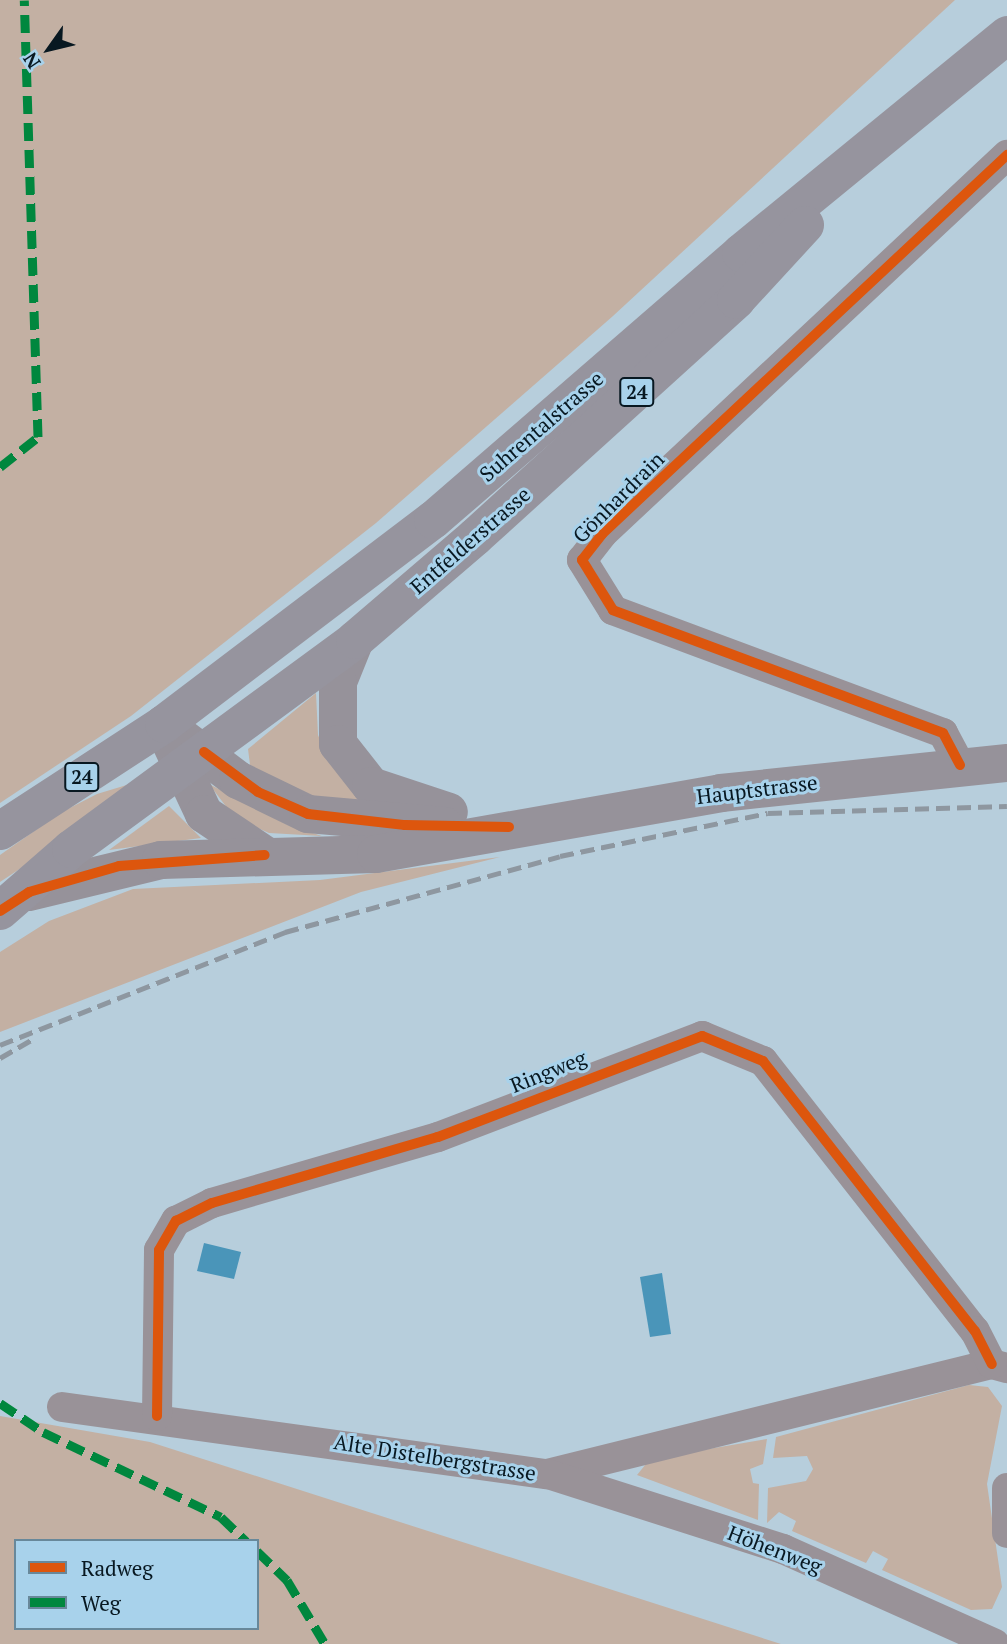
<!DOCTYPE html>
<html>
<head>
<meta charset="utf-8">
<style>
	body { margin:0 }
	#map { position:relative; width:1007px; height:1644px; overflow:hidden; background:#b7cedc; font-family:"PT Serif",serif }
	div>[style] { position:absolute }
	.green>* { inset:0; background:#c3b0a3 }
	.water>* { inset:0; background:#4a95b9 }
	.minor>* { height:30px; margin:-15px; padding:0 15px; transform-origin:15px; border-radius:15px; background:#999298 }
	.secondary>* { height:38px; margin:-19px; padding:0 19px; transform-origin:19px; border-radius:19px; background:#96929a }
	.primary>* { height:38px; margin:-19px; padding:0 19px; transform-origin:19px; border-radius:19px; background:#96949e }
	.rail>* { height:5px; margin-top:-2.5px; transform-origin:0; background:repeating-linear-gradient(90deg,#8e97a0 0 14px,transparent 0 21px) }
	.quiet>* { height:9px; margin-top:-4.5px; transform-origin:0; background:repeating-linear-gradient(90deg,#00873e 0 18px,transparent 0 27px) }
	.cycleway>* { height:10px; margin:-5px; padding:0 5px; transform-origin:5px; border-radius:5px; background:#dd560d }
	span { translate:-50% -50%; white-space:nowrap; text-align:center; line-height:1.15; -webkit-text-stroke:6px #a8d2eb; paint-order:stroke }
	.shield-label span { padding:2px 5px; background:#a8d2eb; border:2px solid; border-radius:5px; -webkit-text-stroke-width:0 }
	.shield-label { font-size:19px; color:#081821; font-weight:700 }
	.street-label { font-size:21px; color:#081821 }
	.legend { position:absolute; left:14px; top:1539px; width:245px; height:91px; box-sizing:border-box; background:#a8d2eb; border:2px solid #68889a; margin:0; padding:9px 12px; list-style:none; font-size:21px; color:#081821 }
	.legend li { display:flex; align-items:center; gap:14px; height:35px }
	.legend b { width:35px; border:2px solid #68889a }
	.north { position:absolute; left:14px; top:14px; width:70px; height:70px; -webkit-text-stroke:5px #a8d2eb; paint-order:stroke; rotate:236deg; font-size:19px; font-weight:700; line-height:28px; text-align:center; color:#081821 }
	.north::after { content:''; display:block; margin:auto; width:24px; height:32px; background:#081821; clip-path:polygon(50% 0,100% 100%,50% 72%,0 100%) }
</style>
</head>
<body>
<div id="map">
	<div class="green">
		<i style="clip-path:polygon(0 0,955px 0,613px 316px,376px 523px,131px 716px,0 803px)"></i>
		<i style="clip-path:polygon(316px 693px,318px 735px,331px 765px,371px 804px,303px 796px,250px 765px,248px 749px)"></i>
		<i style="clip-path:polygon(163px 774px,0 882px,0 855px,60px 813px,97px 794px)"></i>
		<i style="clip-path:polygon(209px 784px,288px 825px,322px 836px,269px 833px,234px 817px)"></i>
		<i style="clip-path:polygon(169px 806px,201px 838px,109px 850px)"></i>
		<i style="clip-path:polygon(500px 857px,361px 892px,0 1032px,0 952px,49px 921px,133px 889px,320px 880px)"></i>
		<i style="clip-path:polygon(969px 1385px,988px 1387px,1002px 1406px,987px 1484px,1002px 1587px,992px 1609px,971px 1610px,882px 1570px,888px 1559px,873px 1551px,866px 1563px,792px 1531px,796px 1521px,779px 1512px,767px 1523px,768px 1488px,806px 1481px,813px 1469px,807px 1456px,773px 1458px,776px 1437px)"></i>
		<i style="clip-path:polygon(evenodd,0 1416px,150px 1442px,781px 1644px,0 1644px,0 1416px,16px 1541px,257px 1541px,257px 1628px,16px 1628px,16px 1541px)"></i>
		<i style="clip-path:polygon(767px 1439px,763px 1464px,750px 1469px,753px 1483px,759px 1484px,758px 1520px,637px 1475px,650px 1459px)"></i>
	</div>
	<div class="water">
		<i style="clip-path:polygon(204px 1243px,241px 1252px,234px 1279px,197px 1271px)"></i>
		<i style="clip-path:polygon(662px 1273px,671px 1334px,650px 1337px,640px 1277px)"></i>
	</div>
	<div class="minor">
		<i style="left:960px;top:765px;width:36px;rotate:-118deg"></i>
		<i style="left:943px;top:733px;width:352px;rotate:-159.6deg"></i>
		<i style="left:613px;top:610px;width:59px;rotate:-121.8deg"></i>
		<i style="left:582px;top:560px;width:33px;rotate:-52deg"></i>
		<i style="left:602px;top:534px;width:555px;rotate:-43.1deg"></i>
		<i style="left:62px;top:1407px;width:490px;rotate:7.9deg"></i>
		<i style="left:547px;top:1474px;width:458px;rotate:-13.9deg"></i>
		<i style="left:992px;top:1364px;width:16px;rotate:15deg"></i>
		<i style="left:157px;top:1416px;width:166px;rotate:-89.3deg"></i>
		<i style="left:159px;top:1250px;width:34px;rotate:-60deg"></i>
		<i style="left:176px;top:1221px;width:40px;rotate:-26.6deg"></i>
		<i style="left:212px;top:1203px;width:235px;rotate:-16.3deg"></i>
		<i style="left:438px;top:1137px;width:283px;rotate:-20.9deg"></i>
		<i style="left:702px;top:1036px;width:66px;rotate:22.3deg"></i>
		<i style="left:763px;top:1061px;width:343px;rotate:51.9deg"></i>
		<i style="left:975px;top:1331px;width:37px;rotate:63deg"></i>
		<i style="left:548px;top:1474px;width:247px;rotate:17.7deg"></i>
		<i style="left:783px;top:1549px;width:232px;rotate:24.1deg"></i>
		<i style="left:1007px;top:1488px;width:45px;rotate:90deg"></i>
	</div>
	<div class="secondary">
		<i style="left:355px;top:640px;width:45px;rotate:112deg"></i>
		<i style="left:338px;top:682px;width:62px;rotate:90deg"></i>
		<i style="left:338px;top:744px;width:53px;rotate:51.8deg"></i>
		<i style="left:371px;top:786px;width:82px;rotate:18.4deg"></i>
		<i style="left:164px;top:724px;width:93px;rotate:37.1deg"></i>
		<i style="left:238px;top:780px;width:78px;rotate:25.9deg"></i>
		<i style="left:308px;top:814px;width:137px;rotate:5deg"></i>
		<i style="left:168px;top:737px;width:85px;rotate:64.9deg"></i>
		<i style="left:204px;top:814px;width:73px;rotate:33.9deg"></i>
		<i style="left:29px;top:892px;width:136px;rotate:-13.6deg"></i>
		<i style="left:161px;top:860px;width:215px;rotate:-1.6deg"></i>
		<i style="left:376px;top:854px;width:350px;rotate:-10deg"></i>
		<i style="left:721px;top:793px;width:288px;rotate:-6deg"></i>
	</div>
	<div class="primary">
		<i style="left:0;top:831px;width:196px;rotate:-33.1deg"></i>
		<i style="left:164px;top:724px;width:338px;rotate:-37.2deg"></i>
		<i style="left:433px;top:520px;width:408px;rotate:-40.9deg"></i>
		<i style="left:741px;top:253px;width:344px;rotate:-39.3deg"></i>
		<i style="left:0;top:911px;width:94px;rotate:-41.1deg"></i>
		<i style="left:71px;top:849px;width:353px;rotate:-36.3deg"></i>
		<i style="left:355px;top:640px;width:158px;rotate:-40.6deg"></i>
		<i style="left:475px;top:537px;width:353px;rotate:-42.2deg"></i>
		<i style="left:736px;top:300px;width:102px;rotate:-47.4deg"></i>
	</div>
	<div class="rail">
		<i style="left:0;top:1045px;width:307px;rotate:-21.6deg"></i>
		<i style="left:285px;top:932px;width:285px;rotate:-15.4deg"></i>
		<i style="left:560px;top:856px;width:212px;rotate:-11.7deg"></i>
		<i style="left:768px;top:813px;width:239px;rotate:-1.7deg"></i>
		<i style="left:0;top:1058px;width:36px;rotate:-30deg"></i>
	</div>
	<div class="quiet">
		<i style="left:0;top:467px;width:48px;rotate:-38.3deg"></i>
		<i style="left:38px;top:437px;width:437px;rotate:-91.8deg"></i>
		<i style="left:0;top:1403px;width:52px;rotate:34deg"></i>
		<i style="left:43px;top:1432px;width:197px;rotate:25.5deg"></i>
		<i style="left:221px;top:1517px;width:35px;rotate:44deg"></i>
		<i style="left:257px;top:1551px;width:42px;rotate:44deg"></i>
		<i style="left:287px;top:1580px;width:74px;rotate:59.3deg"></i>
	</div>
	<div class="cycleway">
		<i style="left:204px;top:752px;width:67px;rotate:36.5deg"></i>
		<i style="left:258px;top:792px;width:55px;rotate:23.7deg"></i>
		<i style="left:308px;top:814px;width:98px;rotate:6.5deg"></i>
		<i style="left:405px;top:825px;width:104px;rotate:1.1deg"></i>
		<i style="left:960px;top:765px;width:36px;rotate:-118deg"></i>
		<i style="left:943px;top:733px;width:352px;rotate:-159.6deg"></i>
		<i style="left:613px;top:610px;width:59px;rotate:-121.8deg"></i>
		<i style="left:582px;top:560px;width:33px;rotate:-52deg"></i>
		<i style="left:602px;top:534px;width:555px;rotate:-43.1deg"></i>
		<i style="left:0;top:911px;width:35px;rotate:-33deg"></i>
		<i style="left:29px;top:892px;width:94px;rotate:-16.1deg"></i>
		<i style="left:119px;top:866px;width:146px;rotate:-4.3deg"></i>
		<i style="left:157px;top:1416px;width:166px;rotate:-89.3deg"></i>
		<i style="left:159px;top:1250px;width:34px;rotate:-60deg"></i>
		<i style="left:176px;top:1221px;width:40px;rotate:-26.6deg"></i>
		<i style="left:212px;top:1203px;width:235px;rotate:-16.3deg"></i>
		<i style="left:438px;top:1137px;width:283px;rotate:-20.9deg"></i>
		<i style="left:702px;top:1036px;width:66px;rotate:22.3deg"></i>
		<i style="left:763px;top:1061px;width:343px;rotate:51.9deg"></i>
		<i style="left:975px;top:1331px;width:37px;rotate:63deg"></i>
	</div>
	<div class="shield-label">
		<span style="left:637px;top:392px">24</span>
		<span style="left:82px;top:777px">24</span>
	</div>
	<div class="street-label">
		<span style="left:541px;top:426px;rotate:-41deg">Suhrentalstrasse</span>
		<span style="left:618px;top:497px;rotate:-45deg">Gönhardrain</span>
		<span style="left:470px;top:540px;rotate:-41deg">Entfelderstrasse</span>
		<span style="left:757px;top:789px;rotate:-7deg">Hauptstrasse</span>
		<span style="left:548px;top:1071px;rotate:-22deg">Ringweg</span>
		<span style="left:435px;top:1457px;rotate:9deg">Alte Distelbergstrasse</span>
		<span style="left:775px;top:1549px;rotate:21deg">Höhenweg</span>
	</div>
	<ul class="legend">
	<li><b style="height:9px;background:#dd560d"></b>Radweg</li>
	<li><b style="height:9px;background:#00873e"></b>Weg</li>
	</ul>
	<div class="north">N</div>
</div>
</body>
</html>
